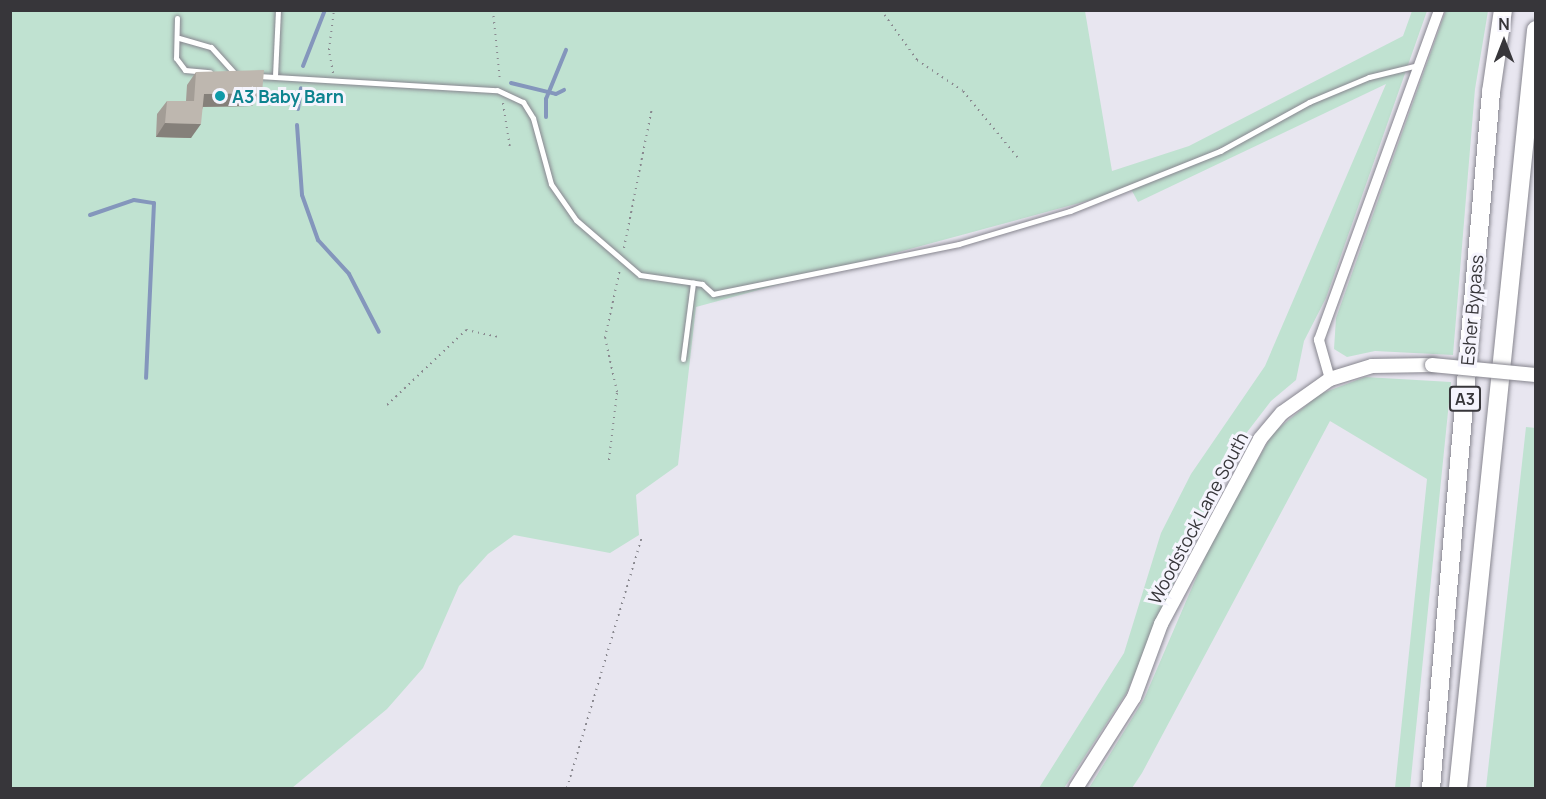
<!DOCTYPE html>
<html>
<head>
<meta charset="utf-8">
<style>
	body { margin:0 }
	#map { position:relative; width:1546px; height:799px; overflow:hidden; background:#e8e6f0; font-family:Manrope,sans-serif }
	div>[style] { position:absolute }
	.green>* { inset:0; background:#c0e2d1 }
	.stream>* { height:4px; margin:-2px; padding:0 2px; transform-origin:2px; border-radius:2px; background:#8496bc }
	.path>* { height:2px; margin-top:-1px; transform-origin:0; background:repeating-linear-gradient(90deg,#89888f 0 1.5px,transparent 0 6px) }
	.roads { filter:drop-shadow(0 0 2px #87868f) drop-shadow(0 0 2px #87868f) }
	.service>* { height:5px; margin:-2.5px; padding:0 2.5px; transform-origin:2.5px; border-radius:2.5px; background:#fff }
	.minor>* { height:10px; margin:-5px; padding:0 5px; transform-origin:5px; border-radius:5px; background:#fff }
	.tertiary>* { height:14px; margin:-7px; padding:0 7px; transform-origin:7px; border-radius:7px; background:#fff }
	.trunk>* { height:18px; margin:-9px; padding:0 9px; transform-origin:9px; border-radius:9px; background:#fff }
	.bridges { filter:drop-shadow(0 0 2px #87868f) drop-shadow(0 0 2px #87868f) }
	.tertiary-bridge>* { height:14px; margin:-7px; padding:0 7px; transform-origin:7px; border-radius:7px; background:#fff }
	.wall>* { inset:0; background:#a39d96 }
	.shaded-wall>* { inset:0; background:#85807a }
	.building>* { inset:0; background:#beb7af }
	.dots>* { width:16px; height:16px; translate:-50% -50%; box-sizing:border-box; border:3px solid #f5f4fd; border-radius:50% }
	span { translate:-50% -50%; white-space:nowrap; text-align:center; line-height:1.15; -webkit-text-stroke:6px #f5f4fd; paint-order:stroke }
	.shield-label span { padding:2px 4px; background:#f5f4fd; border:2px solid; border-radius:4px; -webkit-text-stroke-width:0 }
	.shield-label { font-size:16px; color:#37363a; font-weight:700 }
	.culture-label { font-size:18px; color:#0d838f; font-weight:700 }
	.left { translate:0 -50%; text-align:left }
	.street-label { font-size:18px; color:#37363a }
	.frame { position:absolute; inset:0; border:12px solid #37363a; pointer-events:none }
	.north { position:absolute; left:1474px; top:12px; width:60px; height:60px; -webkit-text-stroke:4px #f5f4fd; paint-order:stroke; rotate:0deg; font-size:16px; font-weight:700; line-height:24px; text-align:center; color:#37363a }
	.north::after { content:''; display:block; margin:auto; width:21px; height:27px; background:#37363a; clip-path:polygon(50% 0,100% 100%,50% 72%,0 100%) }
</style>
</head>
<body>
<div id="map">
	<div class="green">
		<i style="clip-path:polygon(1446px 10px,1488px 11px,1475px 89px,1453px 355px,1375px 351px,1347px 357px,1334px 349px,1336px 318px)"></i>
		<i style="clip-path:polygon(10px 11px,1085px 11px,1112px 171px,1189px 146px,1403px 36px,1412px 11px,1427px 11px,1326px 298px,1304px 341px,1296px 380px,1271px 401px,1228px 457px,1127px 692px,1064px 788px,1039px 788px,1124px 653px,1161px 533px,1191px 474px,1265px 366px,1386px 84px,1138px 202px,1131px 189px,696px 307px,678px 465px,636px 495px,639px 535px,610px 553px,514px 535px,488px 554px,459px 586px,423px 668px,387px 709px,292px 788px,11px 788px)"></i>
		<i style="clip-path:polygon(1365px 377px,1451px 382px,1410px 788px,1395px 788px,1427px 479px,1330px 421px,1142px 773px,1132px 788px,1089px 788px,1144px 699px,1215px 534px,1273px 433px,1320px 394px)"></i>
		<i style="clip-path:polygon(1526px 427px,1536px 428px,1535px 788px,1486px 788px)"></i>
	</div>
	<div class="stream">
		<i style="left:303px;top:66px;width:60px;rotate:-68.6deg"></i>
		<i style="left:511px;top:83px;width:46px;rotate:13.7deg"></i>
		<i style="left:556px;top:94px;width:9px;rotate:-27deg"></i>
		<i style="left:298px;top:109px;width:21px;rotate:-82deg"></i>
		<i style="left:546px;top:117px;width:18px;rotate:-90deg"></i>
		<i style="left:546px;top:99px;width:53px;rotate:-67.8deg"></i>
		<i style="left:297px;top:125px;width:70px;rotate:85.9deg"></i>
		<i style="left:302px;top:195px;width:48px;rotate:70.4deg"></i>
		<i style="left:318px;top:240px;width:46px;rotate:47.6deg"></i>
		<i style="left:349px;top:274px;width:65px;rotate:62.7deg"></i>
		<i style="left:90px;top:215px;width:46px;rotate:-18.8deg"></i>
		<i style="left:134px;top:200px;width:20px;rotate:9deg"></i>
		<i style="left:154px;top:203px;width:175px;rotate:92.6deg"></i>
	</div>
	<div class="path">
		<i style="left:493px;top:10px;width:72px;rotate:84.4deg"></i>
		<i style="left:881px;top:10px;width:62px;rotate:54.2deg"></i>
		<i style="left:917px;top:60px;width:55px;rotate:34deg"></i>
		<i style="left:963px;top:91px;width:87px;rotate:50.6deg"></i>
		<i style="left:333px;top:73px;width:23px;rotate:-100deg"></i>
		<i style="left:329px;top:50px;width:40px;rotate:-82.9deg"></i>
		<i style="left:503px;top:103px;width:46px;rotate:81.2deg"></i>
		<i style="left:624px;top:248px;width:143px;rotate:-78.7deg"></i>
		<i style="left:387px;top:405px;width:109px;rotate:-43.5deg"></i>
		<i style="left:466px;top:330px;width:33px;rotate:12deg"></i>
		<i style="left:609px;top:460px;width:68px;rotate:-83.3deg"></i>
		<i style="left:617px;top:392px;width:55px;rotate:-102.5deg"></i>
		<i style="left:605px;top:338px;width:71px;rotate:-77.7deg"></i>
		<i style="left:567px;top:788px;width:262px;rotate:-73.4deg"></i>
	</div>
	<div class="roads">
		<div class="service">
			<i style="left:177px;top:18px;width:40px;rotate:91.4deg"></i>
			<i style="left:176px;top:58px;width:15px;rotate:53deg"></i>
			<i style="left:185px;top:70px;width:25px;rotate:5deg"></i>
			<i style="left:179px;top:38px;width:33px;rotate:16deg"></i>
			<i style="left:211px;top:47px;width:38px;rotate:48deg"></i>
			<i style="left:258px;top:76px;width:239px;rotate:3.4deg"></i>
			<i style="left:497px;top:90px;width:29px;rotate:25deg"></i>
			<i style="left:523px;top:102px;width:19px;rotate:58deg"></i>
			<i style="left:533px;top:118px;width:68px;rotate:74.7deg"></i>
			<i style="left:551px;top:184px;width:44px;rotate:55.2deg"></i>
			<i style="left:576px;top:220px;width:84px;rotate:40.7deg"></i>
			<i style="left:640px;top:275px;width:63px;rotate:8.3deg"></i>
			<i style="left:702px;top:284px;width:15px;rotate:42deg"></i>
			<i style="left:713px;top:294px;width:251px;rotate:-11.5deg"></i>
			<i style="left:959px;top:244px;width:116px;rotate:-16.6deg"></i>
			<i style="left:1070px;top:211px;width:162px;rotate:-21.8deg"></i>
			<i style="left:1220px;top:151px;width:102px;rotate:-28.8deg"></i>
			<i style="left:1309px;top:102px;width:65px;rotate:-22.6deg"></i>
			<i style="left:1369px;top:77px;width:50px;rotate:-13.8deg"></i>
			<i style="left:275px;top:76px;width:66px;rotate:-87.4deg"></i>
			<i style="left:683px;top:359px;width:77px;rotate:-82.5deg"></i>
		</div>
		<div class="minor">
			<i style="left:1330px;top:379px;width:41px;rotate:-105.8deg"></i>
			<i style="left:1319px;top:340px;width:351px;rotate:-70deg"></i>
		</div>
		<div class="tertiary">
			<i style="left:1076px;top:788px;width:108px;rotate:-57.5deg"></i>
			<i style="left:1134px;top:697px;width:78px;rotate:-69.7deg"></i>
			<i style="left:1161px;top:624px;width:210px;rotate:-61.8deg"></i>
			<i style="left:1260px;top:439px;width:34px;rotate:-50deg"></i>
			<i style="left:1282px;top:413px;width:59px;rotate:-35.3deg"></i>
			<i style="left:1330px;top:379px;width:44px;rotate:-17.2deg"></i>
			<i style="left:1372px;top:366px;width:60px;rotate:-1deg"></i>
		</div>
		<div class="trunk">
			<i style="left:1431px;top:788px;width:699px;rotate:-85.07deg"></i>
			<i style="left:1491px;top:92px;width:83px;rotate:-81.7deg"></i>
			<i style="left:1458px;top:788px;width:762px;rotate:-84.12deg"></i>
		</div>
	</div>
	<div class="bridges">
		<div class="tertiary-bridge">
			<i style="left:1432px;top:365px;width:104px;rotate:5.5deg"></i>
		</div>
	</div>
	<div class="wall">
		<i style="clip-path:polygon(196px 72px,252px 106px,203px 107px,191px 138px,156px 137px,157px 114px,167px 101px,186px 101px,187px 85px)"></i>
	</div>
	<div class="shaded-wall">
		<i style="clip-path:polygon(262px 93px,252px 106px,195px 107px,204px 94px)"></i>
		<i style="clip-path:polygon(165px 123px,201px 124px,191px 138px,156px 137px)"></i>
	</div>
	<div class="building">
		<i style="clip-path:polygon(264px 70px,262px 93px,204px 94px,201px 124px,165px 123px,167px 101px,194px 101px,196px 72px)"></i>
	</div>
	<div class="dots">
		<i style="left:220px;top:96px;background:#0f9aa8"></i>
	</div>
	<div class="shield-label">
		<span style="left:1465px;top:399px">A3</span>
	</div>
	<div class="culture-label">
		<span class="left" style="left:232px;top:96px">A3 Baby Barn</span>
	</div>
	<div class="street-label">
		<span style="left:1472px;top:310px;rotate:-85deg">Esher Bypass</span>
		<span style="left:1198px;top:518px;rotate:-62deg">Woodstock Lane South</span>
	</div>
	<div class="frame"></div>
	<div class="north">N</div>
</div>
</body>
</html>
